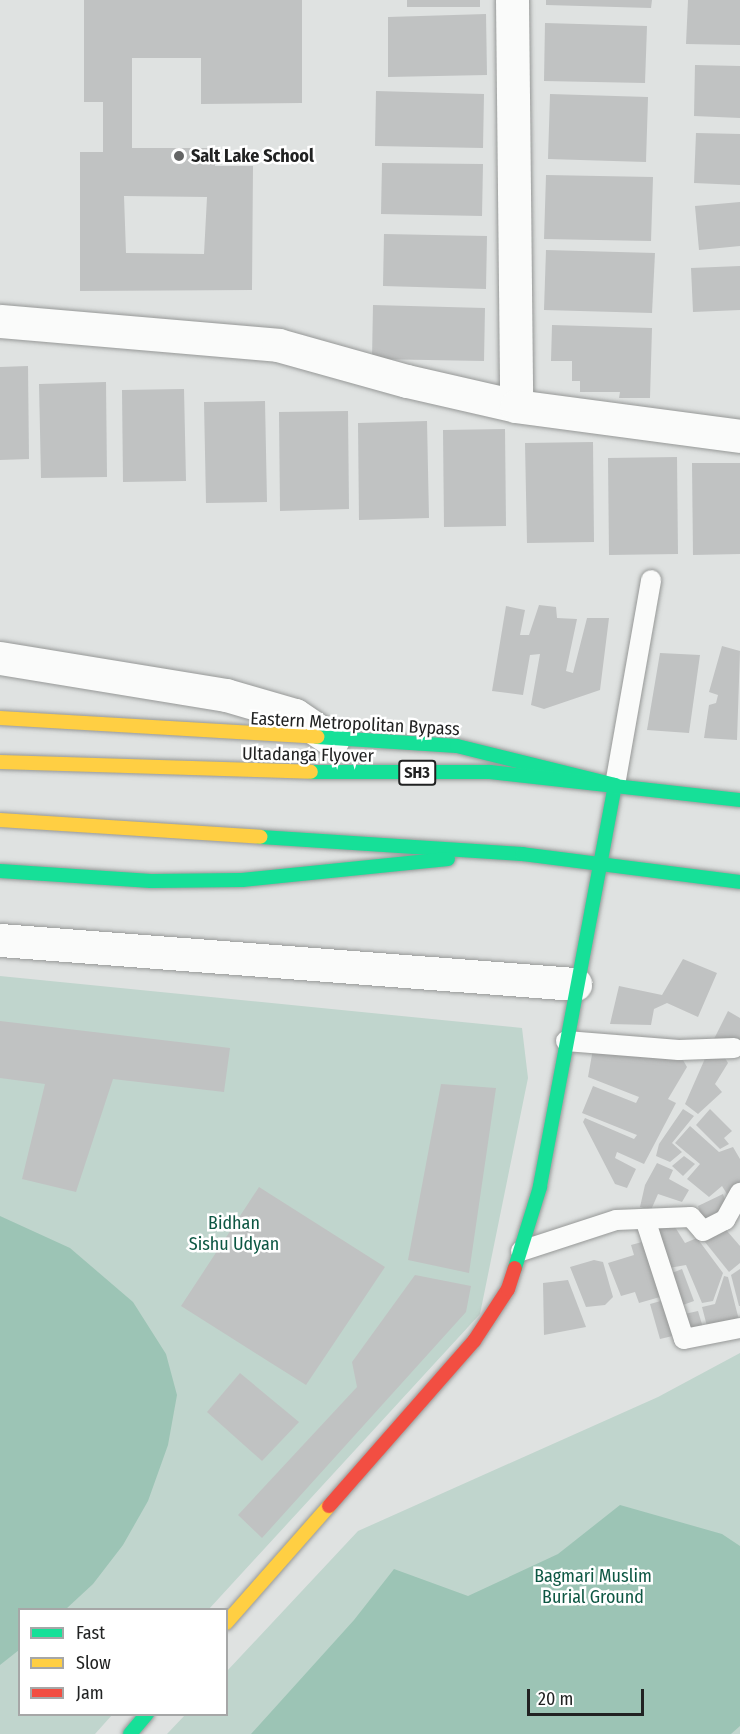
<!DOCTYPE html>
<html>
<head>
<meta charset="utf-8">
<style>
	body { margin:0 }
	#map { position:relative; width:740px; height:1734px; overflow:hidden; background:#dfe2e1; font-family:"Fira Sans Condensed",sans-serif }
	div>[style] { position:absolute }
	.green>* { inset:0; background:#c0d5cd }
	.water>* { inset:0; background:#9cc4b5 }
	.building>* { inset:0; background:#c0c2c2 }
	.roads { filter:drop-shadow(0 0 2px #969897) drop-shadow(0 0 2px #969897) }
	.lane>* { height:20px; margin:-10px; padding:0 10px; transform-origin:10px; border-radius:10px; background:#fafbfa }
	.street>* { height:33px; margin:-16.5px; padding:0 16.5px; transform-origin:16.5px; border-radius:16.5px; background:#fafbfa }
	.fast>* { height:14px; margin:-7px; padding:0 7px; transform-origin:7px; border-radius:7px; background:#16e098 }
	.slow>* { height:14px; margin:-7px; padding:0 7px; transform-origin:7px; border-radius:7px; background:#ffcf43 }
	.jam>* { height:14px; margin:-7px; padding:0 7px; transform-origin:7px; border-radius:7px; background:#f24e42 }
	.dots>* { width:16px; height:16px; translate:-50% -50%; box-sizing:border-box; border:3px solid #fff; border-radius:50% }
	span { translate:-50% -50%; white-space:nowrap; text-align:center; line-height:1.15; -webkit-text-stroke:5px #fff; paint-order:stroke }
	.shield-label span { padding:2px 4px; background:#fff; border:2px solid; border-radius:4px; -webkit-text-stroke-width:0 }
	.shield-label { font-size:16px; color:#212222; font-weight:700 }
	.poi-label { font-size:18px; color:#212222; font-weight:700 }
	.left { translate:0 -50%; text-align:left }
	.street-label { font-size:18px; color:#212222 }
	.park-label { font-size:18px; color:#0d5743 }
	.legend { position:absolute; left:18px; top:1608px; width:210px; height:108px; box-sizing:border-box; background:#fff; border:2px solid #a6a7a7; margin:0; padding:8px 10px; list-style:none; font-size:18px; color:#212222 }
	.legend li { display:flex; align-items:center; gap:12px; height:30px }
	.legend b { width:30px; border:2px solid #a6a7a7 }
	.scale { position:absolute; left:527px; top:1689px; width:117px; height:27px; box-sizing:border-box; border:3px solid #212222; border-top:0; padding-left:8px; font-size:18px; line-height:21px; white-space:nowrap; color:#212222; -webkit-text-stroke:4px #fff; paint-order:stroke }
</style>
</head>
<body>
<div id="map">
	<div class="green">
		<i style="clip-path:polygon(0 976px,522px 1028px,528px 1078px,480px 1314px,209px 1609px,20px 1610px,20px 1714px,112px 1715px,95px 1734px,0 1734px)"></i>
		<i style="clip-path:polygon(740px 1353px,740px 1734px,167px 1734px,185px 1715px,226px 1714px,227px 1671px,358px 1531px,658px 1397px)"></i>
	</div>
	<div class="water">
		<i style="clip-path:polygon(0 1216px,70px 1248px,133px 1302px,166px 1354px,177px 1395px,168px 1445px,148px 1501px,123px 1545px,93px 1584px,66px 1609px,20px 1610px,19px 1650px,0 1665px)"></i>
		<i style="clip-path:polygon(620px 1505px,722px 1534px,740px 1546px,740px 1726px,731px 1734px,251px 1734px,354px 1620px,394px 1569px,468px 1596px,558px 1554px)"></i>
	</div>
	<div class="building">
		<i style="clip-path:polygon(evenodd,84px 0,302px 0,302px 103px,201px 104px,201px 58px,132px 58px,132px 148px,215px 148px,215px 166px,253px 166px,252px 290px,80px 291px,80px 152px,103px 152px,103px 102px,84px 102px,84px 0,124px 196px,207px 197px,204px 254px,126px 253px,124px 196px)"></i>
		<i style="clip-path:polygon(407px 0,480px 0,480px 7px,407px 7px)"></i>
		<i style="clip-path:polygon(546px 0,652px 0,651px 8px,546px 5px)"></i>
		<i style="clip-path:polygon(688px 0,740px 0,740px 45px,686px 44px)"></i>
		<i style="clip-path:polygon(486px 14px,487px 75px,388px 77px,388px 17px)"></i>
		<i style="clip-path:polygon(545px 23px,647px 26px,645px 83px,544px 81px)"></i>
		<i style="clip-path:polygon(695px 65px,740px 66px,740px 118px,694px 116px)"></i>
		<i style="clip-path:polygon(376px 91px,484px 94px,483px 148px,375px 146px)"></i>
		<i style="clip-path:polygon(550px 94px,648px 97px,646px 162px,548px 159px)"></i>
		<i style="clip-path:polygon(696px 133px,740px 134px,740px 185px,694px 183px)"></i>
		<i style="clip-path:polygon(382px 163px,483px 164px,482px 216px,381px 214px)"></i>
		<i style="clip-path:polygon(546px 175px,653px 177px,651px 241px,544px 239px)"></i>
		<i style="clip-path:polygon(740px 202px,740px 246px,699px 250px,695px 206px)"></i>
		<i style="clip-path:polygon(384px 234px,487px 236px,486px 289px,383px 286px)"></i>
		<i style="clip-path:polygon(546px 250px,655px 253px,652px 313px,544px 310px)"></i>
		<i style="clip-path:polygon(740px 266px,740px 310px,693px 312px,691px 268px)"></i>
		<i style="clip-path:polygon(373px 305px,485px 308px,484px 361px,372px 359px)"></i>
		<i style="clip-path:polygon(552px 325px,652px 328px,650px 398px,619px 398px,620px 392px,580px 392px,580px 381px,572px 381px,572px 361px,551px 361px)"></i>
		<i style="clip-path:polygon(28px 366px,29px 459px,0 460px,0 367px)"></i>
		<i style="clip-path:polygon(106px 382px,107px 477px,41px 478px,39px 384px)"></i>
		<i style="clip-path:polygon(184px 389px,186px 481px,123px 482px,122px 390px)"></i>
		<i style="clip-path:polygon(265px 401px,267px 502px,206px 503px,204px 402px)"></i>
		<i style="clip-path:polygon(348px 411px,349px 509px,280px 511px,279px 412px)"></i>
		<i style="clip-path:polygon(427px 421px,429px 518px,359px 520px,358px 423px)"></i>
		<i style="clip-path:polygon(505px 429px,506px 526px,444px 527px,443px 430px)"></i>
		<i style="clip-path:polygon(593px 442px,594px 542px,527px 543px,525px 443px)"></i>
		<i style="clip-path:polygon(677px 457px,678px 554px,609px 555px,608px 458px)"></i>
		<i style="clip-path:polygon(692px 463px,740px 463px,740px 554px,693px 555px)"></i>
		<i style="clip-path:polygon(539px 605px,556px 607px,557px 618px,577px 619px,566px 671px,573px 673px,587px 618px,609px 618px,600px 690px,544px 709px,531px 705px,540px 654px,530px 655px,523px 695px,492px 691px,506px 606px,525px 610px,520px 635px,529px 635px)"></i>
		<i style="clip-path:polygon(722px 646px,740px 651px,737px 740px,704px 738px,709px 705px,716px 703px,718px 695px,709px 692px)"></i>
		<i style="clip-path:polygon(660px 653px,700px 655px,689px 733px,647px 730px)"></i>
		<i style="clip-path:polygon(683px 959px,717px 973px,698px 1017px,667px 1003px,654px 1009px,651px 1025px,610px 1024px,619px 986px,662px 995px)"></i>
		<i style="clip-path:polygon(728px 1011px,740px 1018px,740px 1044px,713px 1041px)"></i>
		<i style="clip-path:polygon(0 1021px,230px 1048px,224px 1092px,113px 1079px,76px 1192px,22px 1179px,45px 1084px,0 1078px)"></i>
		<i style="clip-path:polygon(593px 1049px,683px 1060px,687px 1067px,668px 1099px,676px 1103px,644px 1164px,617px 1152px,615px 1158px,636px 1169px,627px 1188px,615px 1184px,583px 1122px,585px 1118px,634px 1139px,637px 1135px,582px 1113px,593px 1086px,636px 1103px,639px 1097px,588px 1077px)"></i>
		<i style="clip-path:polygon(707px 1054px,725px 1058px,728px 1063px,715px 1084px,722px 1092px,698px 1114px,685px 1104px)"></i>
		<i style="clip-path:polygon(441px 1084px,496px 1088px,469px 1273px,408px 1260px)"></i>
		<i style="clip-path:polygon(683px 1109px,694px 1116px,672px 1143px,682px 1152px,670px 1162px,656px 1156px,659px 1144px)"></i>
		<i style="clip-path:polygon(710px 1109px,732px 1131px,724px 1138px,729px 1144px,720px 1149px,696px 1125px)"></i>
		<i style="clip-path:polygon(690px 1126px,719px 1152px,733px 1147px,740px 1159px,740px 1185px,727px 1194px,722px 1186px,709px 1197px,687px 1179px,700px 1164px,675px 1143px)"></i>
		<i style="clip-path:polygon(684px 1156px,695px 1164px,683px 1176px,672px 1166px)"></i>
		<i style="clip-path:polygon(657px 1163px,673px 1170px,669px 1179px,689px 1190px,682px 1202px,658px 1194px,651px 1210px,640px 1207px,645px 1185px)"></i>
		<i style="clip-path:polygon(259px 1187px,385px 1267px,306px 1385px,181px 1306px)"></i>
		<i style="clip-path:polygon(723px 1194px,727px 1205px,720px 1208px,723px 1217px,704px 1226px,698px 1206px)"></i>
		<i style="clip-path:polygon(651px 1223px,675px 1227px,685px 1243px,697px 1238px,723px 1273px,713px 1301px,702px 1303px,686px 1265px,669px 1268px)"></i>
		<i style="clip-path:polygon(721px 1224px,740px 1246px,740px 1263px,729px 1272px,701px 1237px)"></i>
		<i style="clip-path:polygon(649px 1240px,660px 1297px,639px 1303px,635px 1292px,621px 1296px,608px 1263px,634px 1255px,631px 1245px)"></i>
		<i style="clip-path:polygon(594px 1260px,603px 1262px,613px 1297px,605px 1305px,586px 1307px,570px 1267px)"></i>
		<i style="clip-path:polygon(682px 1269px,694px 1301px,680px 1306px,667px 1275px)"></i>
		<i style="clip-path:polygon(740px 1269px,740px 1306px,739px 1306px,731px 1275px)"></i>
		<i style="clip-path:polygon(415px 1275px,471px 1286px,466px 1312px,262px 1538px,238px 1515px,357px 1387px,352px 1362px)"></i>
		<i style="clip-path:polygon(724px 1276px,728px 1277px,740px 1324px,708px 1330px,702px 1307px,715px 1304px)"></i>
		<i style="clip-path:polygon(568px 1280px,586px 1327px,544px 1335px,543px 1283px)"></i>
		<i style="clip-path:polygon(668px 1299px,681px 1334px,660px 1339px,650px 1304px)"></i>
		<i style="clip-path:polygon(698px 1311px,704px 1331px,686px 1333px,680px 1315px)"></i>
		<i style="clip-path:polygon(240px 1373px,299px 1422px,262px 1461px,207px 1412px)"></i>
	</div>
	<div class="roads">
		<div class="lane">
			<i style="left:615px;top:785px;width:208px;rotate:-80deg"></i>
			<i style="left:566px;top:1041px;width:113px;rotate:4.6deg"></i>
			<i style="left:679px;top:1050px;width:55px;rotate:-2.1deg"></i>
			<i style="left:645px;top:1219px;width:126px;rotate:72deg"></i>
			<i style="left:684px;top:1339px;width:57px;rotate:-11.1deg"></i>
			<i style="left:521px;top:1251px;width:100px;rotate:-18.1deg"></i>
			<i style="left:616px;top:1220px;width:75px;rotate:-2.3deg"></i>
			<i style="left:691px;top:1217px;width:18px;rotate:49deg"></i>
			<i style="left:703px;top:1231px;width:25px;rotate:-27deg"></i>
			<i style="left:725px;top:1220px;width:31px;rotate:-61deg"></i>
		</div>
		<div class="street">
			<i style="left:512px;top:0;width:406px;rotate:89.4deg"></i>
			<i style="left:0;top:321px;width:279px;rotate:4.9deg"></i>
			<i style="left:278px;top:345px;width:134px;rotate:15.6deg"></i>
			<i style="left:407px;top:381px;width:112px;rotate:12.9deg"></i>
			<i style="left:516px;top:406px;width:226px;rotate:7.6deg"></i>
			<i style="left:0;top:658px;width:229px;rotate:9.3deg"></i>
			<i style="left:226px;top:695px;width:72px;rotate:16.2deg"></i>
			<i style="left:295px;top:715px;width:45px;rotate:34deg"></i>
			<i style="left:0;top:940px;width:577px;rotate:4.38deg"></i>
		</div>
		<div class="fast">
			<i style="left:317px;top:737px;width:140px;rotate:3.7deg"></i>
			<i style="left:457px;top:746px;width:163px;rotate:13.9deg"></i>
			<i style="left:615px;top:785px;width:409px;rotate:100.6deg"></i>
			<i style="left:540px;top:1187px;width:85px;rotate:107.2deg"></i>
			<i style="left:311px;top:772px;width:179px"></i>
			<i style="left:490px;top:772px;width:252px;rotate:6.4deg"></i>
			<i style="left:260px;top:837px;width:263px;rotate:3.7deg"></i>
			<i style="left:522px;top:854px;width:220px;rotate:7.3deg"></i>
			<i style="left:0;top:871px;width:151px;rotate:3.8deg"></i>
			<i style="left:151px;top:881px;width:91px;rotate:-0.6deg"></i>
			<i style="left:242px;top:880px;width:207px;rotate:-5.8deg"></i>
			<i style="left:130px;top:1734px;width:26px;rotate:-50deg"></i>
		</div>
		<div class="slow">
			<i style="left:0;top:718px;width:318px;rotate:3.4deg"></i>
			<i style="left:0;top:762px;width:311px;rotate:1.8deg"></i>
			<i style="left:0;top:820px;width:261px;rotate:3.7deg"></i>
			<i style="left:226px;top:1623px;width:156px;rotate:-48.6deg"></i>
		</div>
		<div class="jam">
			<i style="left:329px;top:1506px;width:220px;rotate:-48.7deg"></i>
			<i style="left:474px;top:1341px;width:62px;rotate:-56.8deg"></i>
			<i style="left:508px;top:1289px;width:22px;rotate:-72deg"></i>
		</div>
	</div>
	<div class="dots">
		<i style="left:179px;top:156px;background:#646565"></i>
	</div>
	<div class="shield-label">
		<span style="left:417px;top:773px">SH3</span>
	</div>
	<div class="poi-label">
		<span class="left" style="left:191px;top:156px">Salt Lake School</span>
	</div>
	<div class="street-label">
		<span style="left:355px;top:724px;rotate:3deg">Eastern Metropolitan Bypass</span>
		<span style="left:308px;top:755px;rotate:1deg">Ultadanga Flyover</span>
	</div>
	<div class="park-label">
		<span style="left:234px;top:1234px">Bidhan<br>Sishu Udyan</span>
		<span style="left:593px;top:1587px">Bagmari Muslim<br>Burial Ground</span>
	</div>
	<ul class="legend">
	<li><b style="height:8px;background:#16e098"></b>Fast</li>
	<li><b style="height:8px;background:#ffcf43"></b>Slow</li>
	<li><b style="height:8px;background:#f24e42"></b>Jam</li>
	</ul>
	<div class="scale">20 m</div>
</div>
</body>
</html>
